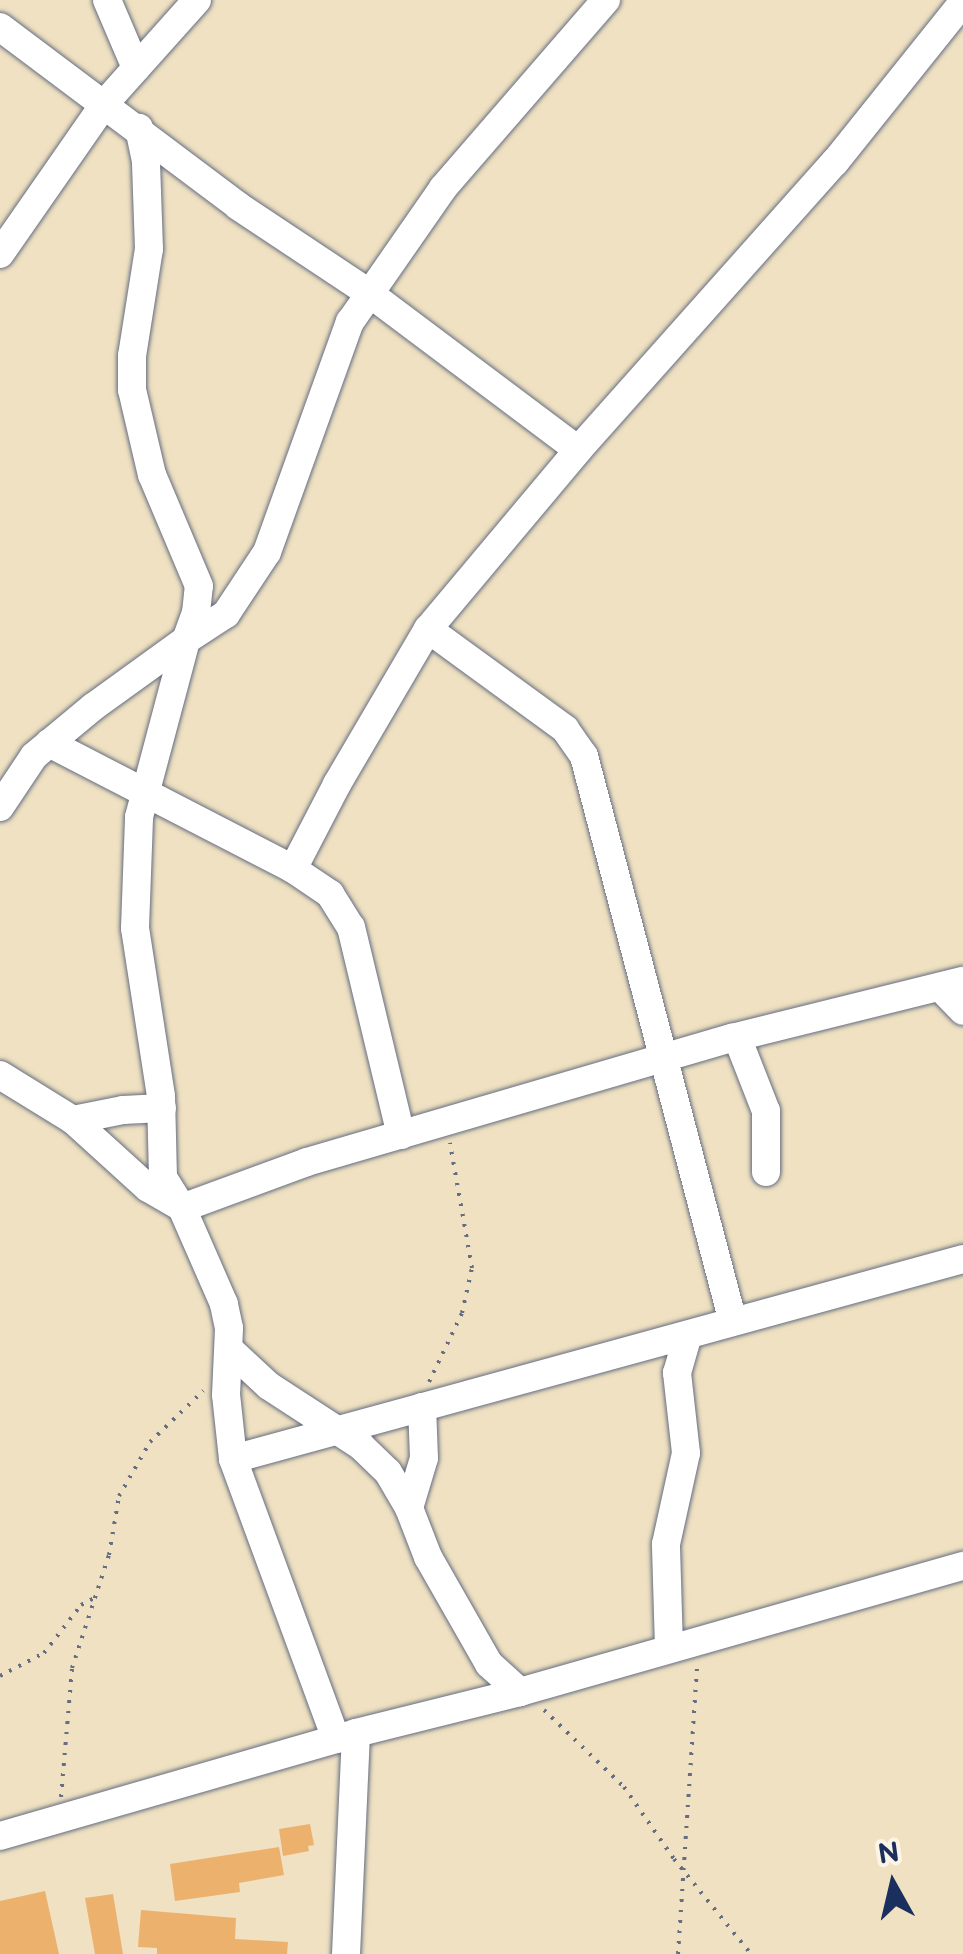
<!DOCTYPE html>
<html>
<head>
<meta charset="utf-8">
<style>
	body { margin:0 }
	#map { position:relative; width:963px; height:1954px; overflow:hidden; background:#efe1c1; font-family:"Balsamiq Sans",sans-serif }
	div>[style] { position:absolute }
	.building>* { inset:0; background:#edb16e }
	.path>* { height:4px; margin-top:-2px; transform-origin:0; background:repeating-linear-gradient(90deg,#656d81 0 2.5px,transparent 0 10.5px) }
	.roads { filter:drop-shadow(0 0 2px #656d81) drop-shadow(0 0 2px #656d81) }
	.minor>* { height:28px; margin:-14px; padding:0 14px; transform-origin:14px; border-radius:14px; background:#fff }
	span { translate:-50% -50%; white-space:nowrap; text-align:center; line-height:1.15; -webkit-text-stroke:9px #fcf5e5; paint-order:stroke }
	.north { position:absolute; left:843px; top:1834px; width:100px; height:100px; -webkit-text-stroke:8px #fcf5e5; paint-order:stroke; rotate:352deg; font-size:28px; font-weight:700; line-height:40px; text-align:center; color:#1b2f5e }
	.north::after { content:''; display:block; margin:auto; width:35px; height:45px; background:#1b2f5e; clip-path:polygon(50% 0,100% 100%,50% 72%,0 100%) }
</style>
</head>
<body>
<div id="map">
	<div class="building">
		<i style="clip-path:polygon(310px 1824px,314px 1845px,308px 1846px,309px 1851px,283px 1856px,279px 1829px)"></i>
		<i style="clip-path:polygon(279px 1847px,284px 1875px,239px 1883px,240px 1892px,175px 1901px,170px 1864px)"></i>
		<i style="clip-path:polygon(45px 1891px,59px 1954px,0 1954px,0 1901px)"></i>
		<i style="clip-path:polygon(113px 1894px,123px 1954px,95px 1954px,85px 1898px)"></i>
		<i style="clip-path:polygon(141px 1910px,236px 1918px,235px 1939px,288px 1942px,287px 1954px,157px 1954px,157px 1948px,138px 1947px)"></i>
	</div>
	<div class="path">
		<i style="left:429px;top:1382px;width:76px;rotate:-64.4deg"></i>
		<i style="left:462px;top:1313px;width:46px;rotate:-77.5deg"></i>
		<i style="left:472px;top:1268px;width:127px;rotate:-100deg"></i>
		<i style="left:0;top:1676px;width:50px;rotate:-27.6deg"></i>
		<i style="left:44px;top:1653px;width:61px;rotate:-52.4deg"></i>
		<i style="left:81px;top:1605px;width:15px;rotate:-28deg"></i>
		<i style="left:544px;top:1710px;width:111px;rotate:43.9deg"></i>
		<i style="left:624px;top:1787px;width:88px;rotate:55.2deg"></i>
		<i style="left:674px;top:1859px;width:122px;rotate:51deg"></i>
		<i style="left:61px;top:1797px;width:129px;rotate:-85.1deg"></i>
		<i style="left:72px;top:1668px;width:119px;rotate:-71.9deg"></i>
		<i style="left:109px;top:1555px;width:60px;rotate:-80.4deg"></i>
		<i style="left:119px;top:1496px;width:62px;rotate:-60.1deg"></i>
		<i style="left:150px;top:1442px;width:74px;rotate:-43.9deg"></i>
		<i style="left:678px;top:1954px;width:290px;rotate:-86.2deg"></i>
	</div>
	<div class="roads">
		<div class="minor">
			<i style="left:107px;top:0;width:74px;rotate:66.9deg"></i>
			<i style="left:0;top:27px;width:298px;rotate:36.9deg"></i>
			<i style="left:238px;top:206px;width:157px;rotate:33.6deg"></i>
			<i style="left:369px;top:293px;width:261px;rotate:36.9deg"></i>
			<i style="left:0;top:254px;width:184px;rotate:-55.2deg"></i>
			<i style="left:105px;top:103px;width:138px;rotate:-48.2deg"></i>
			<i style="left:428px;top:629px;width:170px;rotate:36.1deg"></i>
			<i style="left:565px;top:729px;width:33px;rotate:55deg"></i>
			<i style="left:584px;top:756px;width:585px;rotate:75.25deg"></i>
			<i style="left:49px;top:743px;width:275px;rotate:27.3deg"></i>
			<i style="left:293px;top:869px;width:45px;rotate:34deg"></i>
			<i style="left:330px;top:894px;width:39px;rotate:58deg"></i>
			<i style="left:351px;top:927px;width:214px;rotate:76.5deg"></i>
			<i style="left:0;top:807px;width:61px;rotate:-56.3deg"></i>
			<i style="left:34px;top:756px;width:77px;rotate:-39.7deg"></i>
			<i style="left:93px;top:707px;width:115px;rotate:-35.8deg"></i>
			<i style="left:186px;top:640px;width:29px;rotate:-70deg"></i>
			<i style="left:196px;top:613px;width:27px;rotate:-84deg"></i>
			<i style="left:199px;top:586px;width:121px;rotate:-112.9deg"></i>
			<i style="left:152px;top:475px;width:87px;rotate:-103.2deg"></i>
			<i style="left:132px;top:390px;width:34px;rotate:-90deg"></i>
			<i style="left:132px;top:356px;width:108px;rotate:-81deg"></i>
			<i style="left:149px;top:249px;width:88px;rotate:-92deg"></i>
			<i style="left:146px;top:161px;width:34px;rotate:-102deg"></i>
			<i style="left:293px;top:869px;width:96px;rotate:-62.6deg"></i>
			<i style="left:337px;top:784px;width:180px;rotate:-59.6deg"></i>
			<i style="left:428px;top:629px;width:234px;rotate:-50deg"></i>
			<i style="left:578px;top:450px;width:386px;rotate:-48.3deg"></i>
			<i style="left:835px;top:162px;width:205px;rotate:-51.3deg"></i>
			<i style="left:940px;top:987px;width:33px;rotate:46deg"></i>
			<i style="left:737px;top:1037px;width:79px;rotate:68.6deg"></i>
			<i style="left:766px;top:1111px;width:61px;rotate:90deg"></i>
			<i style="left:0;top:1075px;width:86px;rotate:31.7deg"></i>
			<i style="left:73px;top:1120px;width:101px;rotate:42.2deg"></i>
			<i style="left:148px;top:1188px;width:39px;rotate:30deg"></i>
			<i style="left:182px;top:1208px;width:133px;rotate:-20.2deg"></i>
			<i style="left:307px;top:1162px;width:443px;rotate:-16.3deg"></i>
			<i style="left:732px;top:1038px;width:238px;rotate:-13.9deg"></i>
			<i style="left:73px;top:1120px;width:51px;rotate:-11.3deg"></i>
			<i style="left:123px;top:1110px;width:39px;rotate:-3deg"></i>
			<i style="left:229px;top:1349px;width:54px;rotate:42.8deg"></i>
			<i style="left:269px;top:1386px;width:110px;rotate:33.1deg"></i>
			<i style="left:361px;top:1446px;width:37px;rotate:44deg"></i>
			<i style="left:388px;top:1472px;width:42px;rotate:59.7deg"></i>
			<i style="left:409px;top:1508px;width:53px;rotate:68.8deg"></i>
			<i style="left:428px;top:1557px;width:123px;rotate:60.3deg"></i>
			<i style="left:489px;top:1664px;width:42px;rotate:42.1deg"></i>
			<i style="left:233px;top:1459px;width:757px;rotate:-15.32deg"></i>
			<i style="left:409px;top:1508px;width:52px;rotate:-73.3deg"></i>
			<i style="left:424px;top:1458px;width:51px;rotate:-92.2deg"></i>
			<i style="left:669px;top:1648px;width:104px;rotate:-91.7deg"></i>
			<i style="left:666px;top:1544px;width:93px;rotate:-77.6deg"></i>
			<i style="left:686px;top:1453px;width:81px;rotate:-96.4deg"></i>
			<i style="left:677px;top:1373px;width:40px;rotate:-74deg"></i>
			<i style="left:336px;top:1739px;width:298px;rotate:-110.2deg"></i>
			<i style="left:233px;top:1459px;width:64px;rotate:-96.2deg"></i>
			<i style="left:226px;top:1395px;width:67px;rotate:-87.4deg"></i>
			<i style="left:229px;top:1328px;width:25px;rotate:-102deg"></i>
			<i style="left:224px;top:1304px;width:105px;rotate:-113.6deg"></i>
			<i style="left:182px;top:1208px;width:36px;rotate:-122deg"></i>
			<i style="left:163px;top:1178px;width:82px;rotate:-91.4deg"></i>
			<i style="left:161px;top:1096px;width:170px;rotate:-98.8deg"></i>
			<i style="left:135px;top:928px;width:111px;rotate:-87.9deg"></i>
			<i style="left:139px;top:817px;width:183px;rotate:-75.1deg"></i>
			<i style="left:186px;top:640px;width:48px;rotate:-33deg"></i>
			<i style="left:226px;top:614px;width:74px;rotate:-56.5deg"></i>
			<i style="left:267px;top:552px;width:245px;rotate:-70.2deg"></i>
			<i style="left:350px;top:322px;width:163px;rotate:-55.2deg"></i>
			<i style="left:443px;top:188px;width:249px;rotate:-49.1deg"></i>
			<i style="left:0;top:1836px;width:371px;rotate:-16.1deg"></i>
			<i style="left:356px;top:1733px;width:169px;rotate:-14deg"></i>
			<i style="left:520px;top:1692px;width:461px;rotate:-15.9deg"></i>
			<i style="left:346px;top:1954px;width:221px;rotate:-87.4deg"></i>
		</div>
	</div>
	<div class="north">N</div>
</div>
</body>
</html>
